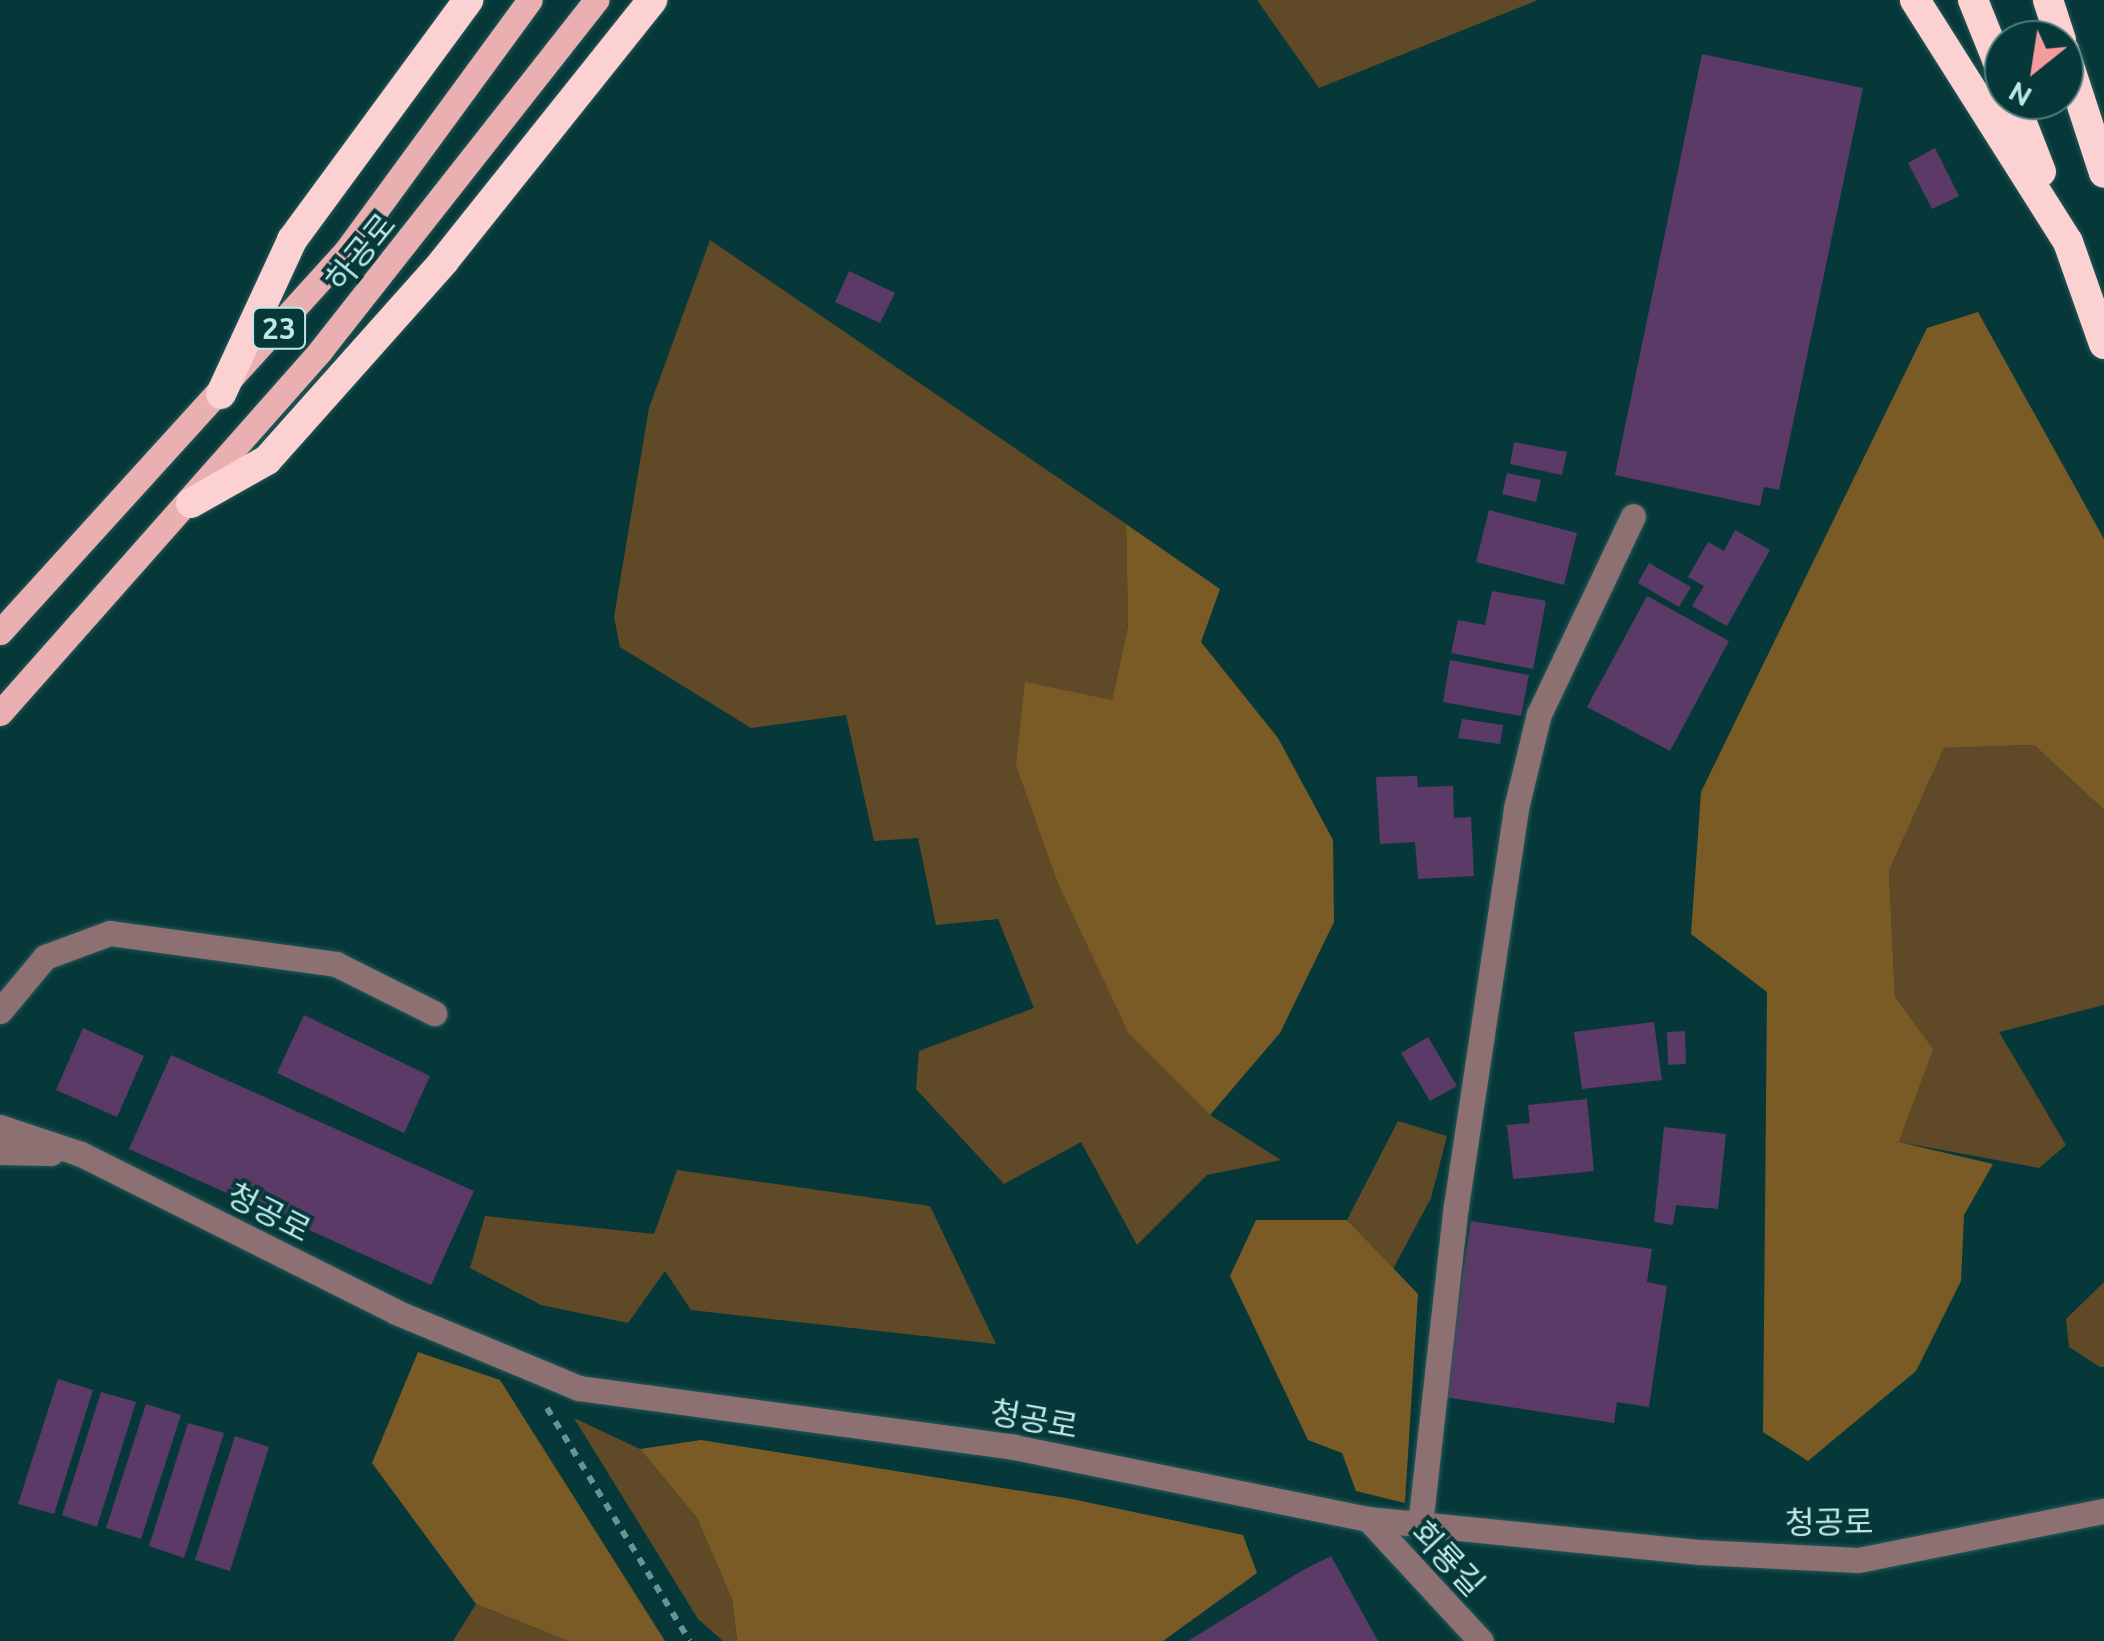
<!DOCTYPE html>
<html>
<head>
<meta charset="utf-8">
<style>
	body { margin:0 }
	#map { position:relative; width:2104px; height:1641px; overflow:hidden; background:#063839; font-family:Ubuntu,"Noto Sans KR",sans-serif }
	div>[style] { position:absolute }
	.green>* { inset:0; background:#604926 }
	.forest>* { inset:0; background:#7a5a25 }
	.building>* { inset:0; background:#5b3a67 }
	.path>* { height:6px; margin-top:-3px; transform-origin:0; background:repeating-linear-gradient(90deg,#679494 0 8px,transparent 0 16px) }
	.roads { filter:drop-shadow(0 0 2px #275858) drop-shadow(0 0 2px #275858) }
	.minor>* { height:25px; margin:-12.5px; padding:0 12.5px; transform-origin:12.5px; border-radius:12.5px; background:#8d7071 }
	.major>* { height:25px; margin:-12.5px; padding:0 12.5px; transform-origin:12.5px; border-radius:12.5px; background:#eaafb0 }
	.highway>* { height:30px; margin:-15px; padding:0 15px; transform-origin:15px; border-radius:15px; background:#fcd1d1 }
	span { translate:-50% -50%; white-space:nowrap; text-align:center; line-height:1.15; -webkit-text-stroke:8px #063839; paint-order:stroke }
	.shield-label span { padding:2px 8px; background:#063839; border:2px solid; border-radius:8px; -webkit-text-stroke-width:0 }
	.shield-label { font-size:30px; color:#bfe7e7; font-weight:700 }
	.street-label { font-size:32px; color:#bfe7e7 }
	.north { position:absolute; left:1984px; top:20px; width:100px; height:100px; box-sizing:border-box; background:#063839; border:2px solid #507e7f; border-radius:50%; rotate:210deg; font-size:28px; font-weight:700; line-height:40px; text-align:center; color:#bfe7e7 }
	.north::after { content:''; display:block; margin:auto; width:35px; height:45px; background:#f59b9e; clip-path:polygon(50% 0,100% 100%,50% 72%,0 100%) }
</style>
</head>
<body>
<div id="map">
	<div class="green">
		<i style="clip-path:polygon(1257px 0,1538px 0,1319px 88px)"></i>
		<i style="clip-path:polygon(710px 240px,1126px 524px,1128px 626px,1112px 700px,1129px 1034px,1210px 1115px,1281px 1160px,1207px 1175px,1137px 1245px,1081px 1142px,1004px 1184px,916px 1089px,919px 1051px,1034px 1008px,998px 919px,936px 925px,918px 838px,874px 841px,846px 715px,751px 728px,620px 647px,614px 617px,649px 408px)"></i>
		<i style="clip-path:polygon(2034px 745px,2104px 810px,2104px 1005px,1999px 1032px,2066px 1145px,2039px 1168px,1899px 1142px,1932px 1049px,1895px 997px,1889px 871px,1944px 748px)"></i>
		<i style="clip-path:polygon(1398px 1121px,1447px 1136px,1431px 1198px,1393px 1269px,1347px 1220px)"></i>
		<i style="clip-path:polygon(677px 1170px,930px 1206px,996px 1344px,691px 1310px,665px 1271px,628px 1323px,541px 1305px,470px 1268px,485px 1216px,654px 1234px)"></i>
		<i style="clip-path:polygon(2104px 1282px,2104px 1367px,2100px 1367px,2069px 1347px,2066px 1319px)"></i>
		<i style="clip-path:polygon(574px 1418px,640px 1449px,697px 1518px,732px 1599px,737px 1641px,723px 1641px,698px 1619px)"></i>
		<i style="clip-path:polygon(476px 1604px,568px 1641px,453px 1641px)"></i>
	</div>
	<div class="forest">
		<i style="clip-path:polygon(1978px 312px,2104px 539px,2104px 810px,2034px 745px,1944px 748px,1889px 871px,1895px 997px,1933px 1049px,1899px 1142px,1993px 1164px,1964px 1215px,1961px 1281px,1916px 1371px,1808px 1461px,1763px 1432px,1767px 992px,1691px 934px,1701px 792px,1927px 328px)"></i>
		<i style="clip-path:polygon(1126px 524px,1220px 589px,1201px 642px,1278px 738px,1333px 840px,1334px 922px,1280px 1033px,1210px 1115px,1129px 1034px,1058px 883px,1016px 765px,1025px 682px,1112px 700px,1128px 626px)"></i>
		<i style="clip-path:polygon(1256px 1220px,1347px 1220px,1418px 1294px,1405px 1503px,1356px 1491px,1342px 1453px,1308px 1440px,1230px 1276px)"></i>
		<i style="clip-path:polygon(418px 1352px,500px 1380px,665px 1641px,568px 1641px,476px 1604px,372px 1463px)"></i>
		<i style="clip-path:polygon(701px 1440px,1072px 1499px,1243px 1535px,1257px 1573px,1163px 1641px,737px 1641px,732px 1599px,697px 1518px,640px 1449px)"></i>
	</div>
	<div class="building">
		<i style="clip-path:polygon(1702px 54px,1863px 88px,1779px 490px,1764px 487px,1760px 506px,1615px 475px)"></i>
		<i style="clip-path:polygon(1935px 148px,1959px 196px,1932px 209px,1908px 163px)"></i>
		<i style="clip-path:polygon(849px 271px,895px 293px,880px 323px,835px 302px)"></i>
		<i style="clip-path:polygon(1514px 442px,1567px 452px,1562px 475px,1510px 464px)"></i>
		<i style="clip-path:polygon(1507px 473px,1541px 480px,1536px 502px,1502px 494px)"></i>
		<i style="clip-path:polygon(1489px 510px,1577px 533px,1564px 585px,1476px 562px)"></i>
		<i style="clip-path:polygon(1735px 530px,1770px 550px,1727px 626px,1692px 606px,1704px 586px,1688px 577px,1708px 542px,1724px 551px)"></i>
		<i style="clip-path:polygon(1649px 563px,1691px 587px,1679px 607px,1638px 583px)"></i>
		<i style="clip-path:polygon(1492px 591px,1546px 601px,1533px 669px,1451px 653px,1458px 620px,1485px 625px)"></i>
		<i style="clip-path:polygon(1647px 596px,1729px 641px,1670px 751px,1587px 707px)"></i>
		<i style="clip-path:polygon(1450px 660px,1529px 675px,1521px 716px,1443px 702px)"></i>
		<i style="clip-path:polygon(1462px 719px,1503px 725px,1500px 744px,1458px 738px)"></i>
		<i style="clip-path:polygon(1417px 776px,1418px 787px,1453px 786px,1454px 818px,1471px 817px,1474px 876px,1418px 879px,1415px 842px,1380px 844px,1376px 777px)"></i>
		<i style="clip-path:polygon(304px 1015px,430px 1076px,404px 1133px,277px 1073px)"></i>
		<i style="clip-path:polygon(1654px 1022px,1662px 1080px,1582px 1089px,1574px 1032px)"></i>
		<i style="clip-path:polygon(83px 1028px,144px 1056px,117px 1117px,56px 1090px)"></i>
		<i style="clip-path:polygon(1685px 1031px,1686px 1064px,1668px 1065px,1667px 1032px)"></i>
		<i style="clip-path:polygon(1428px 1037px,1457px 1086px,1430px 1101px,1401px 1053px)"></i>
		<i style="clip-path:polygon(171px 1055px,474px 1191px,431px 1285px,129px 1149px)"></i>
		<i style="clip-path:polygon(1587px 1099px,1594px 1171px,1513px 1179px,1507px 1125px,1530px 1123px,1528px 1105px)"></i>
		<i style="clip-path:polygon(1664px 1127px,1726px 1134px,1718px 1209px,1676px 1205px,1673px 1225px,1654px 1222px)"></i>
		<i style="clip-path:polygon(1471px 1221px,1652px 1249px,1647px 1282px,1667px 1286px,1649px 1407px,1617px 1402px,1614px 1423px,1444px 1397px)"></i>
		<i style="clip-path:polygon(58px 1379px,93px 1390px,54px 1514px,18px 1504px)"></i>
		<i style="clip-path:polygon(101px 1392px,136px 1402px,97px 1527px,62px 1515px)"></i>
		<i style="clip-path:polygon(146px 1404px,181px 1415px,141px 1539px,106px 1528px)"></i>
		<i style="clip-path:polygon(188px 1423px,224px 1433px,184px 1558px,149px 1546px)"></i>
		<i style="clip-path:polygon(235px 1436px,269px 1447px,230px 1571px,195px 1560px)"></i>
		<i style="clip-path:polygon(1331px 1556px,1378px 1641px,1188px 1641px,1303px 1570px)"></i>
	</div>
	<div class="path">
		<i style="left:547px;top:1408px;width:273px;rotate:58.5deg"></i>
	</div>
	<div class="roads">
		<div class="minor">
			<i style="left:0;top:1011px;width:70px;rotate:-50.2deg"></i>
			<i style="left:45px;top:957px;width:69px;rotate:-20.3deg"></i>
			<i style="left:110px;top:933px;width:228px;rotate:7.8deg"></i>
			<i style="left:336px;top:964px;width:110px;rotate:26.6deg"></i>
			<i style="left:0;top:1127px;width:85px;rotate:18.4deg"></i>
			<i style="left:81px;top:1154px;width:352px;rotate:26.6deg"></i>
			<i style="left:396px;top:1312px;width:198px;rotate:22.6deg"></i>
			<i style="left:579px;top:1388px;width:439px;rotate:7.7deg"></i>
			<i style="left:1014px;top:1447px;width:361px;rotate:11.5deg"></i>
			<i style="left:1368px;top:1519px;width:334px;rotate:5.7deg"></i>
			<i style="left:1700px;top:1552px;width:158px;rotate:2.9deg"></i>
			<i style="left:1858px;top:1560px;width:251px;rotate:-11.3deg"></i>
			<i style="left:0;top:1152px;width:51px;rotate:1.1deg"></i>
			<i style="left:1368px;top:1519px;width:166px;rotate:47.2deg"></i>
			<i style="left:1420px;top:1525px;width:321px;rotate:-83.6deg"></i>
			<i style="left:1456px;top:1206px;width:402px;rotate:-81.4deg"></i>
			<i style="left:1516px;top:808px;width:97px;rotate:-76.3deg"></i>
			<i style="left:1539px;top:714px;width:219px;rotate:-64.6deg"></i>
		</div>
		<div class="major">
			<i style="left:0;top:632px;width:515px;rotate:-47.76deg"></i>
			<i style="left:346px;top:251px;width:311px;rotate:-53.8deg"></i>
			<i style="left:0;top:713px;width:483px;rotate:-48.5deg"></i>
			<i style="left:320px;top:351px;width:447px;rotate:-51.8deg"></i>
		</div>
		<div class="highway">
			<i style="left:1915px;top:0;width:286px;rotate:57.7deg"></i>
			<i style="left:2068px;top:242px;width:108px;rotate:70.6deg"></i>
			<i style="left:1973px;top:0;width:83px;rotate:68.1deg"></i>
			<i style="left:2048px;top:0;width:42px;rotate:72deg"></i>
			<i style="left:2064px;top:50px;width:129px;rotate:72deg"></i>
			<i style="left:2013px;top:100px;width:77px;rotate:68.7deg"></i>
			<i style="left:221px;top:394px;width:170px;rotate:-65.2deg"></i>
			<i style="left:292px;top:240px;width:298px;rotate:-53.7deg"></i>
			<i style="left:191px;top:503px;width:87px;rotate:-29.5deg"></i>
			<i style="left:267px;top:460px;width:266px;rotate:-48.3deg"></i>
			<i style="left:444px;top:261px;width:334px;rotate:-51.4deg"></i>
		</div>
	</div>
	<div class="shield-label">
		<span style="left:279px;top:328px">23</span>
	</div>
	<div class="street-label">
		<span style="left:360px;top:252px;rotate:-51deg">하공로</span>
		<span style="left:269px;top:1212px;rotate:27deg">청공로</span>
		<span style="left:1034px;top:1419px;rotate:10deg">청공로</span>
		<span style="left:1829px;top:1522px;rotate:-1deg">청공로</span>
		<span style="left:1448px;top:1558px;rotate:47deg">회룡길</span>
	</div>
	<div class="north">N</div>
</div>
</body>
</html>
